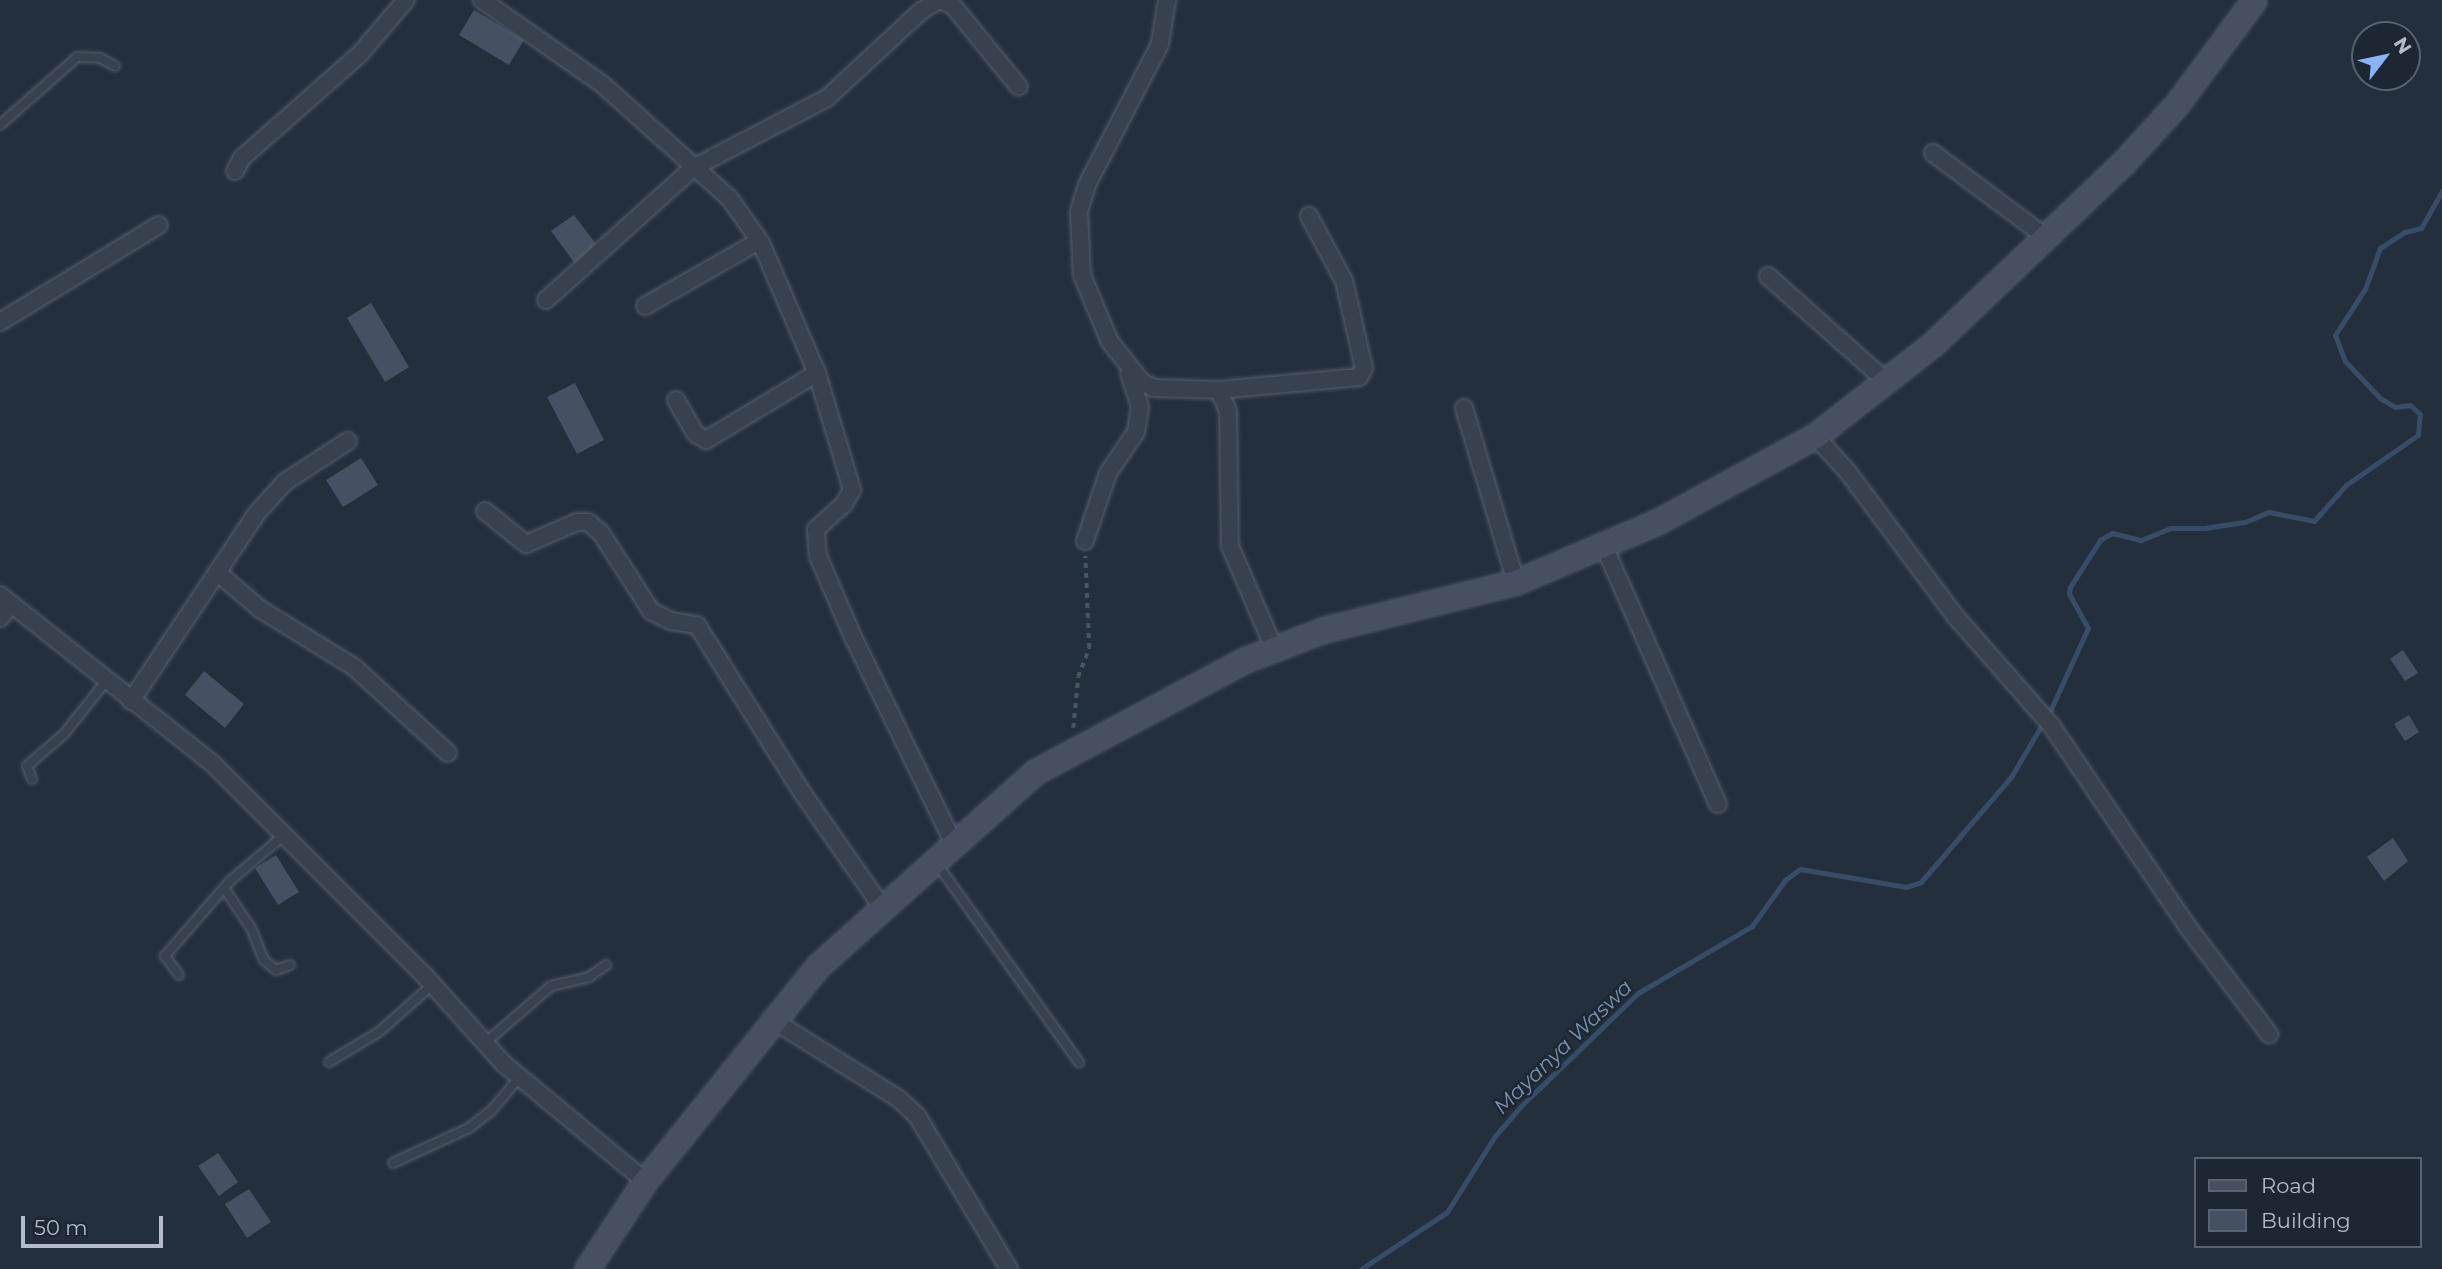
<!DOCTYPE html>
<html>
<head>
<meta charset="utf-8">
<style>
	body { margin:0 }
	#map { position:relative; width:2442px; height:1269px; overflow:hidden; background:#242f3e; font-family:Montserrat,sans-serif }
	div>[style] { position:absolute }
	.stream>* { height:5px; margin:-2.5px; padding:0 2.5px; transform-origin:2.5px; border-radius:2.5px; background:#394c67 }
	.building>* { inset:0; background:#455162 }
	.path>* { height:3.5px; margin-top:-1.75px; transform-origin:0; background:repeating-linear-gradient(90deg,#44595c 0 5px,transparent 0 10px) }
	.roads { filter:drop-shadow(0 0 2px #565f6c) drop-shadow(0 0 2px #565f6c) }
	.lane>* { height:8px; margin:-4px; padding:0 4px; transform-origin:4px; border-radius:4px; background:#38414e }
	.street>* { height:16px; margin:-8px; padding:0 8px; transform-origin:8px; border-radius:8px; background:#38414e }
	.secondary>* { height:23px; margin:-11.5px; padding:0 11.5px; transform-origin:11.5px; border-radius:11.5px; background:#465061 }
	span { translate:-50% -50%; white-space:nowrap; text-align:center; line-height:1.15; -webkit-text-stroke:5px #1d2633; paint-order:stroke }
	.water-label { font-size:21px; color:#7c92b1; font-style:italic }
	.legend { position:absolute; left:2194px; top:1157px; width:228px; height:91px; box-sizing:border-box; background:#1d2633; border:2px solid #59626f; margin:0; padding:9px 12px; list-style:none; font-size:21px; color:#b4bcc9 }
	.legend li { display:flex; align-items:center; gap:14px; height:35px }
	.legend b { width:35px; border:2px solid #59626f }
	.north { position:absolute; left:2351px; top:21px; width:70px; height:70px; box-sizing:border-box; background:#1d2633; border:2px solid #59626f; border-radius:50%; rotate:58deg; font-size:19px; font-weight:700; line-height:28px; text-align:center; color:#b4bcc9 }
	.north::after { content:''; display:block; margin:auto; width:24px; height:32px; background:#8ab4f8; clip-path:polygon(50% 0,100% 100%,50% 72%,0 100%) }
	.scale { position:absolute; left:21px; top:1216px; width:142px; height:32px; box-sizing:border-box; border:4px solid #b4bcc9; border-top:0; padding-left:9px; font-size:21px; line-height:24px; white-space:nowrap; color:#b4bcc9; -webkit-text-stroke:5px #1d2633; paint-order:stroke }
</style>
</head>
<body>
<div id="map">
	<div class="stream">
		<i style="left:1361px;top:1269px;width:103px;rotate:-33.5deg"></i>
		<i style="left:1447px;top:1212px;width:90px;rotate:-57.7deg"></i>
		<i style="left:1495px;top:1136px;width:40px;rotate:-49deg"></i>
		<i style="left:1521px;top:1106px;width:163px;rotate:-44deg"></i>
		<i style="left:1638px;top:993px;width:132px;rotate:-30.4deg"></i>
		<i style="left:1752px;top:926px;width:57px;rotate:-54.3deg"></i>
		<i style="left:1785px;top:880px;width:19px;rotate:-36deg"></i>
		<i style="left:1800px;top:869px;width:108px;rotate:9.6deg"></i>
		<i style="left:1906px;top:887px;width:16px;rotate:-18deg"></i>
		<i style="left:1921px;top:882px;width:138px;rotate:-49.4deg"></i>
		<i style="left:2011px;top:777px;width:77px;rotate:-59.4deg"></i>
		<i style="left:2050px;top:711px;width:91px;rotate:-65.4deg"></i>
		<i style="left:2088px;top:628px;width:39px;rotate:-119deg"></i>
		<i style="left:2069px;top:594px;width:7px;rotate:-82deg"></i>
		<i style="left:2070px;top:587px;width:56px;rotate:-57.4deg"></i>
		<i style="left:2100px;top:540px;width:14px;rotate:-30deg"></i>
		<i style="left:2112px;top:533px;width:30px;rotate:14deg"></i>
		<i style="left:2141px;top:540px;width:31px;rotate:-22deg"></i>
		<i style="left:2170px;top:528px;width:34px"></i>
		<i style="left:2204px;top:528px;width:41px;rotate:-8.3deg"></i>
		<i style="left:2245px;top:522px;width:26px;rotate:-23deg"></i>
		<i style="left:2269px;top:512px;width:46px;rotate:11.3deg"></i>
		<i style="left:2314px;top:521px;width:48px;rotate:-48.4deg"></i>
		<i style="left:2346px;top:485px;width:88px;rotate:-34.8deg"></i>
		<i style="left:2418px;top:435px;width:21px;rotate:-85deg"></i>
		<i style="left:2420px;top:414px;width:13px;rotate:-138deg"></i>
		<i style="left:2410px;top:405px;width:15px;rotate:172deg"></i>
		<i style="left:2395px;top:407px;width:17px;rotate:-149deg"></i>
		<i style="left:2380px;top:398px;width:51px;rotate:-133.4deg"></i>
		<i style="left:2345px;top:361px;width:28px;rotate:-111deg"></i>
		<i style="left:2335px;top:335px;width:55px;rotate:-56.9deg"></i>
		<i style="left:2365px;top:289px;width:44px;rotate:-69.9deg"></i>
		<i style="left:2380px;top:248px;width:30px;rotate:-33deg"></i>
		<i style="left:2405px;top:232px;width:16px;rotate:-14deg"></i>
		<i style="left:2421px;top:228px;width:43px;rotate:-60.4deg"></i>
	</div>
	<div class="building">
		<i style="clip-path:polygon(474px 10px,524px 40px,509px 65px,459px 35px)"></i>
		<i style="clip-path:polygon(574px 215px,599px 248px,576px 265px,551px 231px)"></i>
		<i style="clip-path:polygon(371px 303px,409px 367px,385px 382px,347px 318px)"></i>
		<i style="clip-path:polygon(575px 383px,604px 440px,577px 454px,547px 397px)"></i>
		<i style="clip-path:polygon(361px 458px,378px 485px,343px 507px,326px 480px)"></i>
		<i style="clip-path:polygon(2403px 650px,2418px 673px,2405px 681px,2390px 659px)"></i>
		<i style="clip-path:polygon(204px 671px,244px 704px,225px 728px,185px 695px)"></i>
		<i style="clip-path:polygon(2409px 715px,2419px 732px,2405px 741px,2394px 724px)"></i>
		<i style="clip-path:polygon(2393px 838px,2408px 861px,2384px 881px,2367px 857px)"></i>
		<i style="clip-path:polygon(276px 855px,299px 892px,278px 905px,255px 868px)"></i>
		<i style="clip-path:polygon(218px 1153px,238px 1182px,219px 1196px,198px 1166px)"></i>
		<i style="clip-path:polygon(249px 1189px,271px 1222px,247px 1238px,225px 1204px)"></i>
	</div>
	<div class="path">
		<i style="left:1073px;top:728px;width:51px;rotate:-84.4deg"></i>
		<i style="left:1078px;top:677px;width:31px;rotate:-69deg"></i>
		<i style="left:1089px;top:648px;width:92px;rotate:-92.5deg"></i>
	</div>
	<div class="roads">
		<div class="lane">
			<i style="left:0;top:125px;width:103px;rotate:-41.4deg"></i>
			<i style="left:77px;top:57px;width:23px;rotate:2deg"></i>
			<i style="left:100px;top:58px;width:17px;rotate:28deg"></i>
			<i style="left:32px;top:779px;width:14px;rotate:-111deg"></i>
			<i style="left:27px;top:766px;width:49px;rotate:-40.9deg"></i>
			<i style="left:64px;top:734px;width:69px;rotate:-51.5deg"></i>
			<i style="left:937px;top:864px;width:244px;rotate:54.4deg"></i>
			<i style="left:224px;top:888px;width:48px;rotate:56deg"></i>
			<i style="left:251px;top:928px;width:35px;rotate:68deg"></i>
			<i style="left:264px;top:960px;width:16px;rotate:40deg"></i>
			<i style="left:276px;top:970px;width:15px;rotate:-20deg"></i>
			<i style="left:179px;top:975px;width:24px;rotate:-126deg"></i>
			<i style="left:165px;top:956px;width:99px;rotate:-49.1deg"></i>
			<i style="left:230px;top:881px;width:71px;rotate:-40.4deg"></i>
			<i style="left:485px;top:1043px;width:87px;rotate:-40.8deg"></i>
			<i style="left:551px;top:986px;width:39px;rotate:-13deg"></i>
			<i style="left:589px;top:977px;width:21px;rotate:-35deg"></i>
			<i style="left:329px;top:1062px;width:58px;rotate:-31deg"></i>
			<i style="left:379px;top:1032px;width:72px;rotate:-41.6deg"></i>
			<i style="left:393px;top:1163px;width:84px;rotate:-24.7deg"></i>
			<i style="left:469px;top:1128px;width:28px;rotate:-38deg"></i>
			<i style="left:491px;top:1111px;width:43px;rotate:-49.7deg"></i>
		</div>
		<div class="street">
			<i style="left:482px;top:0;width:146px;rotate:35deg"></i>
			<i style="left:602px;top:84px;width:172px;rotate:41.9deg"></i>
			<i style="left:730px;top:199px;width:54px;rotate:54.8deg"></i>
			<i style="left:761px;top:243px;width:142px;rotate:66.7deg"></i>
			<i style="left:817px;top:373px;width:122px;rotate:73.3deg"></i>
			<i style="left:852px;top:490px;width:16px;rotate:120deg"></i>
			<i style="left:844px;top:504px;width:38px;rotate:138deg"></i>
			<i style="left:816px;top:529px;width:27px;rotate:86deg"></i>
			<i style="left:818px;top:556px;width:88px;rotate:66.6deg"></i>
			<i style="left:853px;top:637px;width:228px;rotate:64deg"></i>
			<i style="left:941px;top:0;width:13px;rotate:27deg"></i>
			<i style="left:953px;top:6px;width:104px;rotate:50.8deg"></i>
			<i style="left:1167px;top:0;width:45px;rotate:99deg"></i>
			<i style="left:1160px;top:44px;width:159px;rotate:117.4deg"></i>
			<i style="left:1087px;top:185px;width:28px;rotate:107deg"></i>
			<i style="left:1079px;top:212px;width:63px;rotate:87.3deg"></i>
			<i style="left:1082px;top:275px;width:73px;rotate:67.3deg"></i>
			<i style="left:1110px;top:342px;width:51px;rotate:51.3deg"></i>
			<i style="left:1142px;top:382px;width:13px;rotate:27deg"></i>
			<i style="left:1154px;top:388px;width:65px;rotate:1.8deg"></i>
			<i style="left:1219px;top:390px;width:23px;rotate:67deg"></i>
			<i style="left:1228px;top:411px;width:135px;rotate:89.2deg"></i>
			<i style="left:1230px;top:546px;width:111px;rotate:66.7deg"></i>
			<i style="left:1933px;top:153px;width:142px;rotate:36.7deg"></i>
			<i style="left:235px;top:171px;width:15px;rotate:-62deg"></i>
			<i style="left:242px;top:158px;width:156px;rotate:-41.4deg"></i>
			<i style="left:359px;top:55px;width:72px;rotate:-49.5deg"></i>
			<i style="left:1768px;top:276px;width:158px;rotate:41.7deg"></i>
			<i style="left:546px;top:300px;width:198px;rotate:-41.9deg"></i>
			<i style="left:693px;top:168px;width:151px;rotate:-27.6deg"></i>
			<i style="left:827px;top:98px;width:128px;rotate:-42.8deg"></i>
			<i style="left:921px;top:11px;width:21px;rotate:-31deg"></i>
			<i style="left:645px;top:306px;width:131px;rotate:-29.7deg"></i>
			<i style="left:0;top:322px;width:186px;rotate:-31.4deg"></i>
			<i style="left:1219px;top:390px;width:141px;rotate:-5.3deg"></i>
			<i style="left:1359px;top:377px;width:10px;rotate:-61deg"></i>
			<i style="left:1364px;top:368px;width:89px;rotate:-102.9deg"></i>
			<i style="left:1344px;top:281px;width:74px;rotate:-118.3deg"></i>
			<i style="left:676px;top:400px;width:39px;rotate:60deg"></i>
			<i style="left:696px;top:434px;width:12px;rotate:31deg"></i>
			<i style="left:706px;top:440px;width:130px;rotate:-31.1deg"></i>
			<i style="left:1464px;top:408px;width:182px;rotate:73.4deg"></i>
			<i style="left:1815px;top:436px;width:47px;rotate:47.6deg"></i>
			<i style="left:1847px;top:471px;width:182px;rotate:53.3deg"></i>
			<i style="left:1956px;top:617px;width:144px;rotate:48.7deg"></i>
			<i style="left:2051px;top:725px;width:243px;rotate:55.9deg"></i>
			<i style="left:2187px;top:926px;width:136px;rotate:52.8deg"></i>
			<i style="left:485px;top:511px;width:53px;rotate:38.8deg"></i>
			<i style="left:526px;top:544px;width:56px;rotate:-23.3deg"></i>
			<i style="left:577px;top:522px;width:11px"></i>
			<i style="left:588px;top:522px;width:17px;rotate:40deg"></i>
			<i style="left:601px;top:533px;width:93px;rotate:57.3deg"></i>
			<i style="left:651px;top:611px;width:22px;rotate:27deg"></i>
			<i style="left:671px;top:621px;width:26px;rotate:9deg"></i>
			<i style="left:697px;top:625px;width:196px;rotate:57.9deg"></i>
			<i style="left:801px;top:791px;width:141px;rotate:55.1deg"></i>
			<i style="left:1085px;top:541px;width:72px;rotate:-71.3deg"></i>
			<i style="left:1108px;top:473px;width:50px;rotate:-55.7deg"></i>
			<i style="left:1136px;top:432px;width:25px;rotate:-81deg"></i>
			<i style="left:1140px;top:407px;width:35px;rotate:-108deg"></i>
			<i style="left:1604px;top:546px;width:282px;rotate:66.2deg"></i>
			<i style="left:217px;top:572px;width:57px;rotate:40.7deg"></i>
			<i style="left:260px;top:609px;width:110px;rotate:31.7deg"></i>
			<i style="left:354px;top:667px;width:127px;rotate:42.5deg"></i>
			<i style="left:0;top:595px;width:272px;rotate:38.4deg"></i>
			<i style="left:213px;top:764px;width:300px;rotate:45deg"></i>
			<i style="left:425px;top:976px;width:118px;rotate:48.1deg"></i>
			<i style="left:504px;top:1064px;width:183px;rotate:39.7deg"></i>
			<i style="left:0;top:618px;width:18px;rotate:-52deg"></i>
			<i style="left:131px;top:701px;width:226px;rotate:-56.2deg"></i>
			<i style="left:257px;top:513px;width:42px;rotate:-47.9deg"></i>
			<i style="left:285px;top:482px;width:75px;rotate:-33.1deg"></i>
			<i style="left:771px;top:1019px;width:151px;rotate:32deg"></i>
			<i style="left:899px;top:1099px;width:25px;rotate:43deg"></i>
			<i style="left:917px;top:1116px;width:179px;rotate:59deg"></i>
		</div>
		<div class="secondary">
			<i style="left:587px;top:1269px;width:105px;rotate:-56.6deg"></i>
			<i style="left:645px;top:1181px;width:276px;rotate:-51.2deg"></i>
			<i style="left:818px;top:966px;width:291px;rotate:-41.8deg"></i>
			<i style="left:1035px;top:772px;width:238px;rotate:-28.1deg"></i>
			<i style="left:1245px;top:660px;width:84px;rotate:-21deg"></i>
			<i style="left:1323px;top:630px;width:199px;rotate:-14deg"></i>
			<i style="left:1516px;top:582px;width:153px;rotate:-23.1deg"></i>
			<i style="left:1657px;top:522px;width:180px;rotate:-28.6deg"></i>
			<i style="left:1815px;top:436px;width:151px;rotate:-38deg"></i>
			<i style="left:1934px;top:343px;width:262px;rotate:-43.6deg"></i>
			<i style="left:2124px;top:162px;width:79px;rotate:-47.6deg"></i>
			<i style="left:2177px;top:104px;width:129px;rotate:-53.5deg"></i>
		</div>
	</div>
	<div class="water-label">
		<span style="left:1563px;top:1047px;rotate:-44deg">Mayanya Waswa</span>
	</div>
	<ul class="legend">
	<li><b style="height:9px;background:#465061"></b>Road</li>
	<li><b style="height:19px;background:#455162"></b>Building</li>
	</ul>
	<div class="north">N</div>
	<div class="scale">50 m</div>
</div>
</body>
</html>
